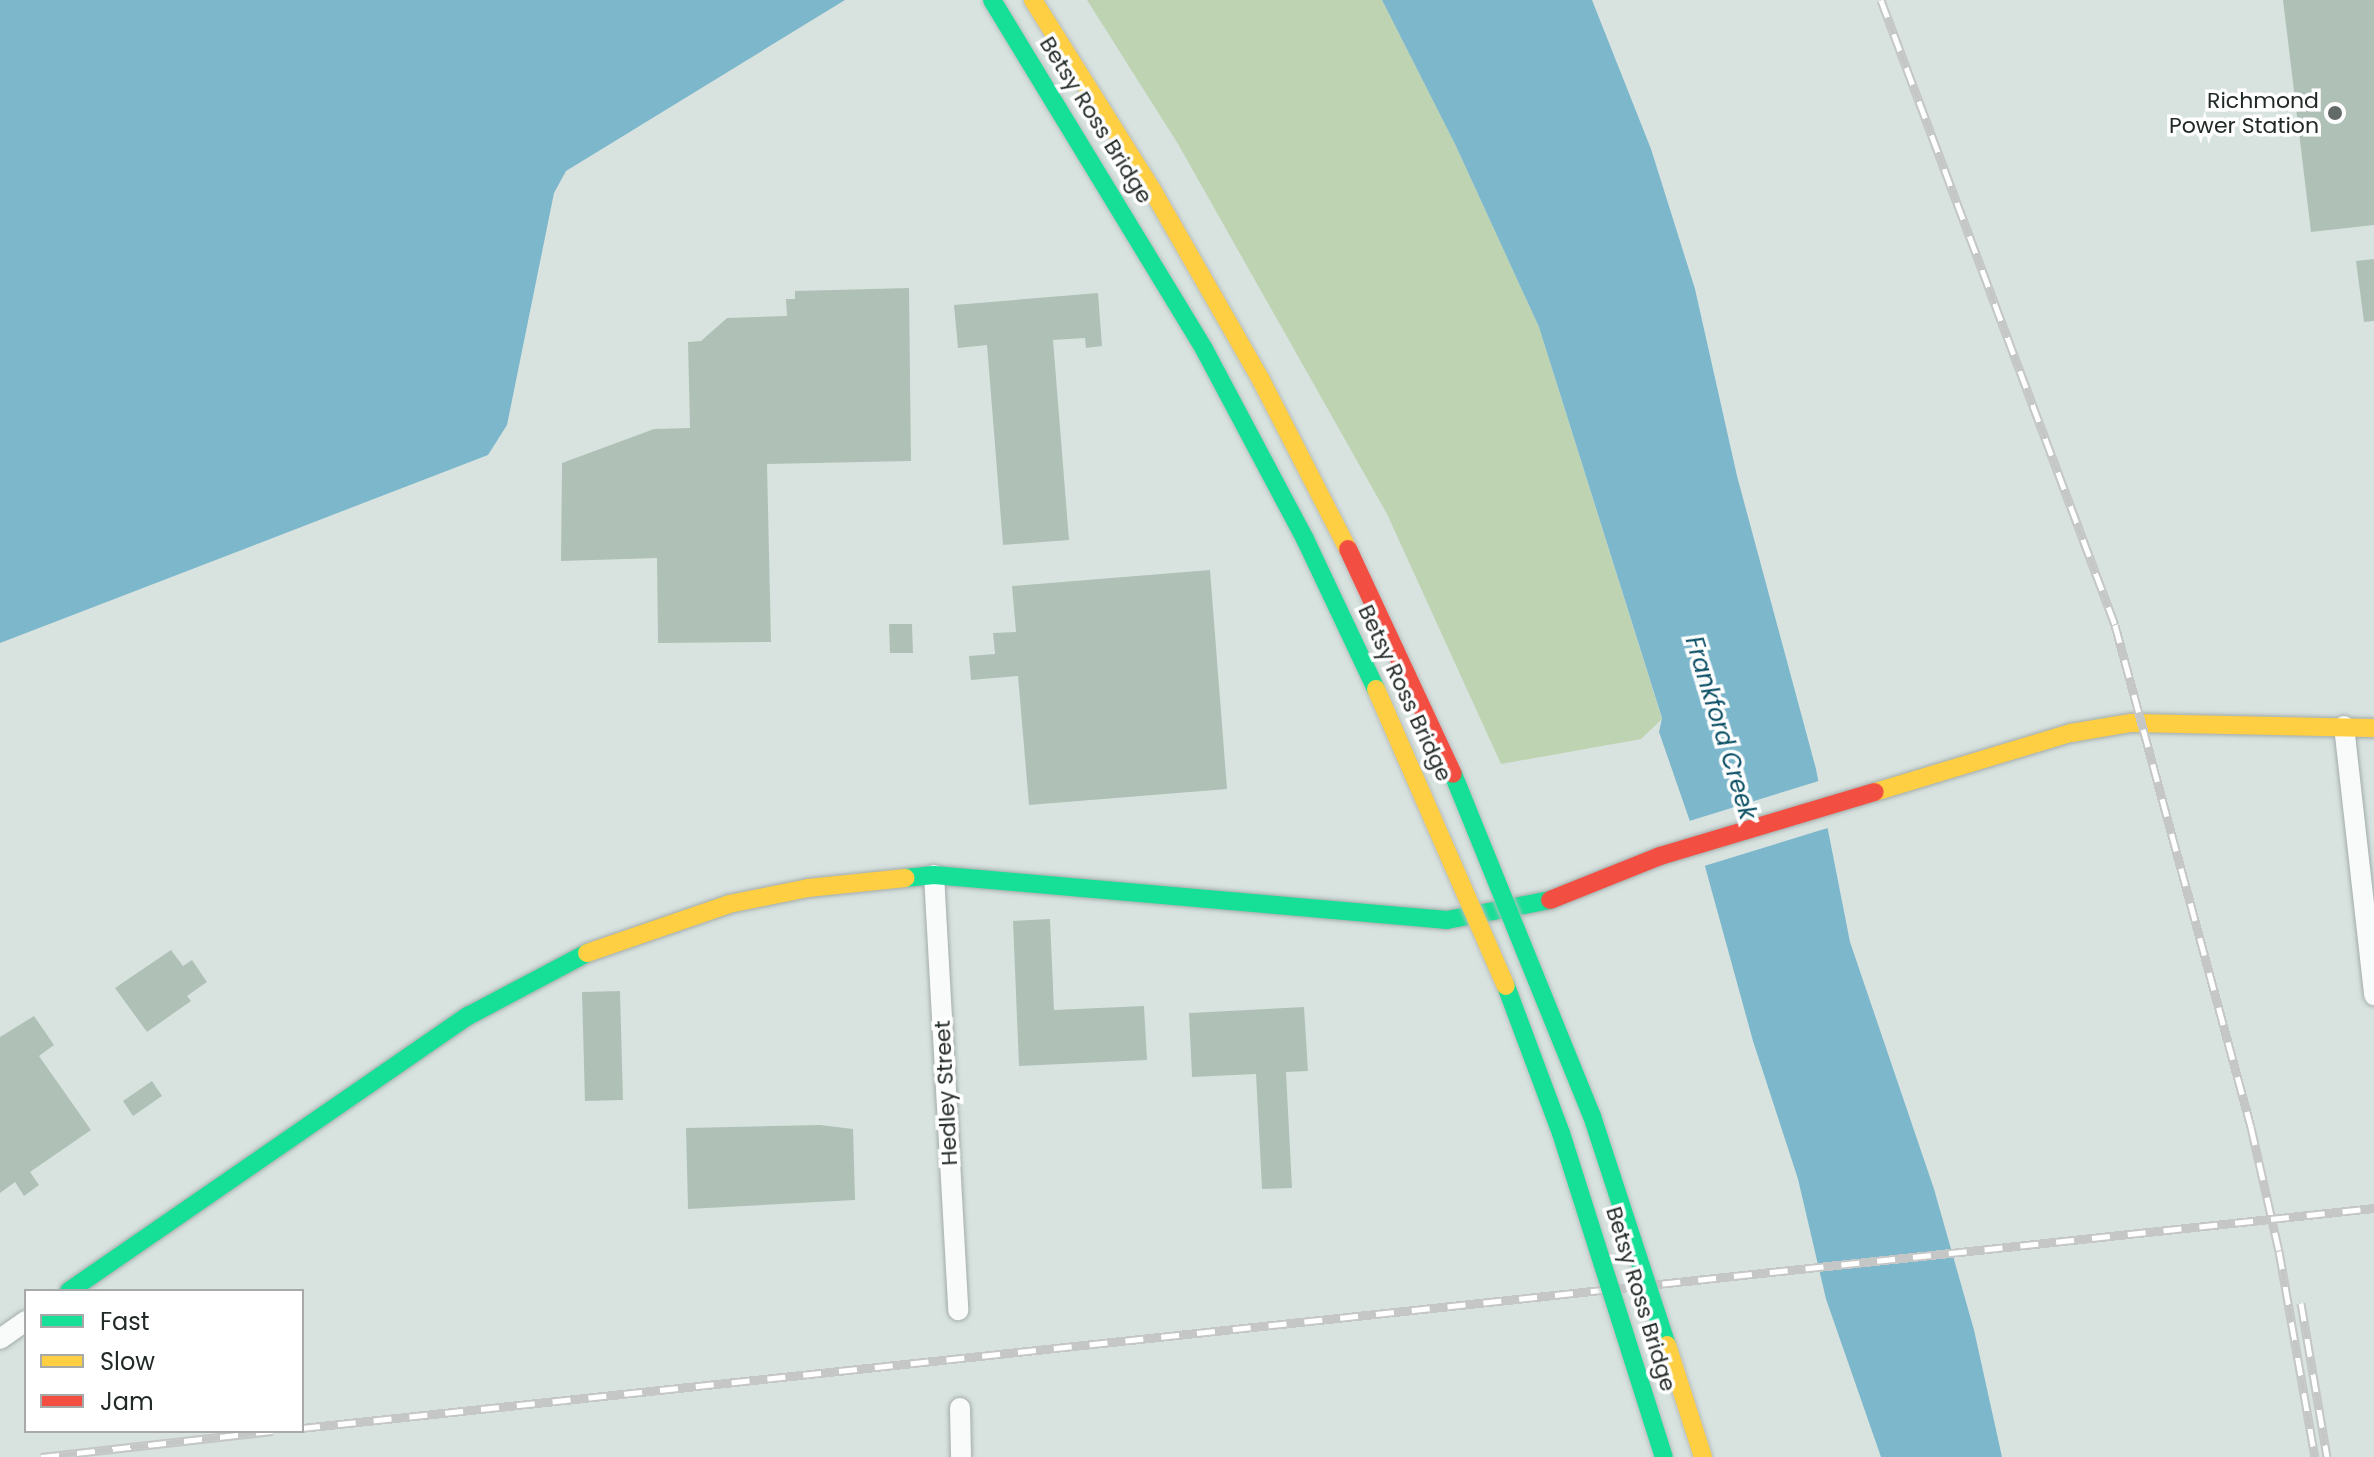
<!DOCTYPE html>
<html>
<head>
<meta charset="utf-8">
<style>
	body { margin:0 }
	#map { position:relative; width:2374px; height:1457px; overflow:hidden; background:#d8e3e0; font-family:Poppins,sans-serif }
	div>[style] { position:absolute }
	.green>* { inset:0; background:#bed3b2 }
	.water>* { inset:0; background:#7cb7cb }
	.pier>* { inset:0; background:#d8e3e0 }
	.building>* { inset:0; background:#afc1b7 }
	.roads { filter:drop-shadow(0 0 2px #a3acaa) drop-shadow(0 0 2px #a3acaa) }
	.street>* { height:20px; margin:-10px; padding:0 10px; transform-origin:10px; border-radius:10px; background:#f9fbfa }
	.fast>* { height:18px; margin:-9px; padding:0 9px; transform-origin:9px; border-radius:9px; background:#16e098 }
	.slow>* { height:18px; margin:-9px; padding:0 9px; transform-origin:9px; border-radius:9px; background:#ffcf43 }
	.jam>* { height:18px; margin:-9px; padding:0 9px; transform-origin:9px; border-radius:9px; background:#f24e42 }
	.rail>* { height:9px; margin-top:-4.5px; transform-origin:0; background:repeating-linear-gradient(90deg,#fff 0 18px,#c4c7c6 0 36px); box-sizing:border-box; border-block:2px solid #c4c7c6 }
	.bridges { filter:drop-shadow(0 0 2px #b8bebd) drop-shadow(0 0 2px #b8bebd) }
	.fast-bridge>* { height:18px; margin:-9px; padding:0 9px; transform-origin:9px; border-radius:9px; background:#16e098 }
	.slow-bridge>* { height:18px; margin:-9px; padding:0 9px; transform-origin:9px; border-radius:9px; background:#ffcf43 }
	.jam-bridge>* { height:18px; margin:-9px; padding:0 9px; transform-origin:9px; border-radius:9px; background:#f24e42 }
	.dots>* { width:22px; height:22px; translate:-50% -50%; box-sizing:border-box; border:4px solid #fff; border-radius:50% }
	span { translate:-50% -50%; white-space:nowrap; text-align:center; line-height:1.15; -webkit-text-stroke:7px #fff; paint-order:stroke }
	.poi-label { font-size:22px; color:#222a28 }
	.right { translate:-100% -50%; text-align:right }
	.street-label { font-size:22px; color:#222a28 }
	.water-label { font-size:24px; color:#0b4f65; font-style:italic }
	.legend { position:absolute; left:24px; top:1289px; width:280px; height:144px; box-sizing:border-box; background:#fff; border:2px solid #a7aaa9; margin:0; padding:10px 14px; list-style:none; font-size:24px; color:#222a28 }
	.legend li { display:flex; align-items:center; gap:16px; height:40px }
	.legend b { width:40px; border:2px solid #a7aaa9 }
</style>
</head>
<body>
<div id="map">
	<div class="green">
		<i style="clip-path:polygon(1087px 0,1382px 0,1455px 144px,1539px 327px,1662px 719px,1641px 739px,1501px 764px,1387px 514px,1178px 144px)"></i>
	</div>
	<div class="water">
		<i style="clip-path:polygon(0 0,845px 0,566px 171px,554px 193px,507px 425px,488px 455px,0 643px)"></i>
		<i style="clip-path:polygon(1382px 0,1592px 0,1651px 149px,1695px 289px,1737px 476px,1816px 769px,1850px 942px,1934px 1189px,1974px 1330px,2002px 1457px,1881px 1457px,1826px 1299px,1798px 1179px,1753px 1041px,1703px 859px,1659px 732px,1662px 718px,1539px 327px,1455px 144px)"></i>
	</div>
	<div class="pier">
		<i style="clip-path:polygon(1822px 780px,1831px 827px,1701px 867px,1686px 822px)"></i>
	</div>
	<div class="building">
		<i style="clip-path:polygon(2283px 0,2374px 0,2374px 225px,2311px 232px)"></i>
		<i style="clip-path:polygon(2374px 259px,2374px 321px,2364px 322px,2356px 261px)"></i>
		<i style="clip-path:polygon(909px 288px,911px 461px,767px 464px,771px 642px,658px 643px,657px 558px,561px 561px,562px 463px,654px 429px,690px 428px,688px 342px,701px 341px,727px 318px,787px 316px,786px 299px,795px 299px,795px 291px)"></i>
		<i style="clip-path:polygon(1098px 293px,1102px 346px,1086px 348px,1085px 338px,1053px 340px,1069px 540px,1003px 545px,987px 345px,958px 348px,954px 305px)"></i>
		<i style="clip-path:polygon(1210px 570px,1227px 789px,1029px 805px,1018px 676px,971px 680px,969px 656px,995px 654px,993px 633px,1016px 632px,1012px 586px)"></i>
		<i style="clip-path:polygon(889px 624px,912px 624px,913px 653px,890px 653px)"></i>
		<i style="clip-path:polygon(1050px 919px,1054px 1010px,1144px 1006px,1147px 1060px,1019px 1066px,1013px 921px)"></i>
		<i style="clip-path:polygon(171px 950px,183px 966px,192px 960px,207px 982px,187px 996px,191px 1001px,147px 1032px,115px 988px)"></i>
		<i style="clip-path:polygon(620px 991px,623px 1100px,585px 1101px,582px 992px)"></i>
		<i style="clip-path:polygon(1304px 1007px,1308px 1071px,1286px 1072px,1292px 1188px,1262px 1189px,1256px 1074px,1192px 1077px,1189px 1013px)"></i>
		<i style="clip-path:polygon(34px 1016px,54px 1045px,39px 1056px,91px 1130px,30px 1172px,39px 1185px,24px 1196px,15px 1182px,0 1193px,0 1037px)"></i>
		<i style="clip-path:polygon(152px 1081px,162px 1096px,133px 1116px,123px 1101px)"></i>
		<i style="clip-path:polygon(820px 1125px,853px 1129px,855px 1200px,688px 1209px,686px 1128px)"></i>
	</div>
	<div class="roads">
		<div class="street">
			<i style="left:2344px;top:726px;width:271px;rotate:83.6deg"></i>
			<i style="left:934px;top:875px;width:436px;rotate:86.8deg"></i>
			<i style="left:0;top:1339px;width:32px;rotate:-35deg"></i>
			<i style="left:960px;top:1408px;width:49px;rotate:88.8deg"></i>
		</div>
		<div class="fast">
			<i style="left:905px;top:878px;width:29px;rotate:-6deg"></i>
			<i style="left:934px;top:875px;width:515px;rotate:5.01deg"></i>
			<i style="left:1447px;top:920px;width:105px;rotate:-11deg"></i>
			<i style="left:69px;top:1291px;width:485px;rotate:-34.6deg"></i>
			<i style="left:468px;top:1016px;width:135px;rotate:-27.9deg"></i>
		</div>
		<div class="slow">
			<i style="left:1875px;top:792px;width:205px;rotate:-16.8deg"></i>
			<i style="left:2071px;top:733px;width:61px;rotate:-9.5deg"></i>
			<i style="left:2131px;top:723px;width:243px;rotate:1.2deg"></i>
			<i style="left:587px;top:953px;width:150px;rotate:-19deg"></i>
			<i style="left:729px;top:904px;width:81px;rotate:-11.4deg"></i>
			<i style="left:808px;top:888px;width:98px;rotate:-5.9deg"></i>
		</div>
		<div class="jam">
			<i style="left:1550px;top:900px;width:118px;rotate:-21.8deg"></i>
			<i style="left:1660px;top:856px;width:224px;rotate:-16.6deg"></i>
		</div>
	</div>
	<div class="rail">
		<i style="left:1881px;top:0;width:667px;rotate:69.47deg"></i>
		<i style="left:2115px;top:625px;width:520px;rotate:74.84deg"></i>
		<i style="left:2251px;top:1127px;width:127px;rotate:77.3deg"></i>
		<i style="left:2279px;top:1251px;width:209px;rotate:80.1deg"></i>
		<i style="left:2301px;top:1303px;width:156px;rotate:80.4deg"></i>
		<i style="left:302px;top:1428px;width:2084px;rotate:-6.06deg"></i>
		<i style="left:41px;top:1457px;width:233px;rotate:-6.4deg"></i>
	</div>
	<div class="bridges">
		<div class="fast-bridge">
			<i style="left:992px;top:0;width:408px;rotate:58.7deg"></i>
			<i style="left:1204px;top:349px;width:215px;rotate:62deg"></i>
			<i style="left:1305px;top:539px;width:166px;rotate:64.7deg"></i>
			<i style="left:1453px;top:774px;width:369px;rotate:67.9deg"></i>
			<i style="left:1592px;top:1116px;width:241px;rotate:71.9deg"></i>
			<i style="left:1506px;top:986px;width:157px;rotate:69.5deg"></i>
			<i style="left:1561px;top:1133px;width:340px;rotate:72.4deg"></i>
		</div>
		<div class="slow-bridge">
			<i style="left:1033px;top:0;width:228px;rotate:57.9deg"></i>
			<i style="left:1154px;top:193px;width:215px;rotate:60.2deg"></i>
			<i style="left:1261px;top:380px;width:190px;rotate:62.8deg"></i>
			<i style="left:1376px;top:689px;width:324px;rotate:66.4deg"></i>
			<i style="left:1667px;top:1345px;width:118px;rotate:72.2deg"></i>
		</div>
		<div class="jam-bridge">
			<i style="left:1348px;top:549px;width:248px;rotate:65deg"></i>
		</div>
	</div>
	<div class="dots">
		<i style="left:2335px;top:113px;background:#626b68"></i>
	</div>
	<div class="poi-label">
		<span class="right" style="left:2319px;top:113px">Richmond<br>Power Station</span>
	</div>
	<div class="street-label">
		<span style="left:1096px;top:120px;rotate:58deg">Betsy Ross Bridge</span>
		<span style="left:1405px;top:693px;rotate:65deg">Betsy Ross Bridge</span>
		<span style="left:946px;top:1093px;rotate:-93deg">Hedley Street</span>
		<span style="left:1641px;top:1299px;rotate:73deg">Betsy Ross Bridge</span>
	</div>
	<div class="water-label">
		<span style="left:1721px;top:728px;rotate:73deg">Frankford Creek</span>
	</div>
	<ul class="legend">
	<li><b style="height:10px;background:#16e098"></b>Fast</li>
	<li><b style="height:10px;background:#ffcf43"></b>Slow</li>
	<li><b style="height:10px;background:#f24e42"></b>Jam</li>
	</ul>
</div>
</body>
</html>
